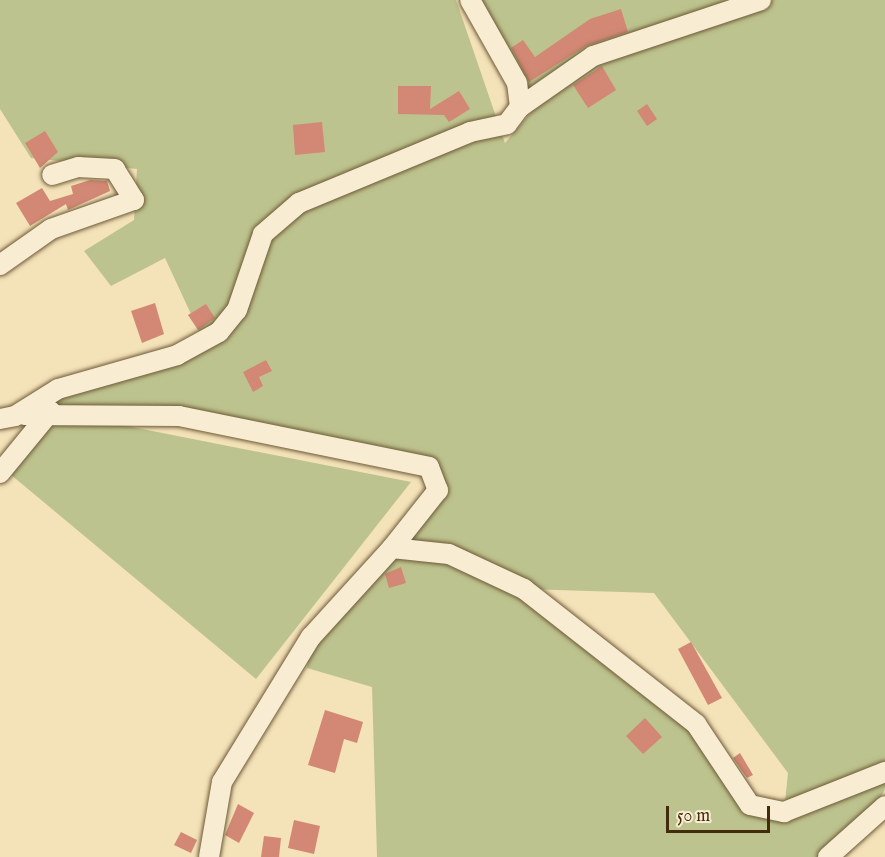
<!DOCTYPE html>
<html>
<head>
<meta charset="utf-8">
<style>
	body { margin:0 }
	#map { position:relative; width:885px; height:857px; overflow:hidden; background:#f4e2b9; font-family:"IM FELL English",serif }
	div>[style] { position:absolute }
	.green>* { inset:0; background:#bdc38e }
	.building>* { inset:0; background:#d28874 }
	.roads { filter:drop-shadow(0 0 2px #6e5a37) drop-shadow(0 0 2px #6e5a37) }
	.minor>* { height:20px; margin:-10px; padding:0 10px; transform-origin:10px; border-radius:10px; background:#f8ecd2 }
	span { translate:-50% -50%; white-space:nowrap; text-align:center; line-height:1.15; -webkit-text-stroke:4.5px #f8ecd2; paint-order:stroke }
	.scale { position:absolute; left:666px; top:806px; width:104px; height:27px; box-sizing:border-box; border:3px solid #422c0c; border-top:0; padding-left:8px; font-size:18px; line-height:21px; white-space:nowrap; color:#422c0c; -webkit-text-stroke:4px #f8ecd2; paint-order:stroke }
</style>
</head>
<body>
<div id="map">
	<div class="green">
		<i style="clip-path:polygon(evenodd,0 0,456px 0,505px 143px,544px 97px,520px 107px,465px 0,885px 0,885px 789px,869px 820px,819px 857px,377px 857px,372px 687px,307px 668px,311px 637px,438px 490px,429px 467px,243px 427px,35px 404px,203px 340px,165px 258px,111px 286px,84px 251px,134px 220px,137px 169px,31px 158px,0 109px,0 0,525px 589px,654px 593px,788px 773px,784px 812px,750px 805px,696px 724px,525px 589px)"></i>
		<i style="clip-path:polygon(51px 411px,411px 482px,256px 679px,4px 469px)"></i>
	</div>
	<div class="building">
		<i style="clip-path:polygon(621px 9px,628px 32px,586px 46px,529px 82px,511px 48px,523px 40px,535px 57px,590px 19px)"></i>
		<i style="clip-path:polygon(602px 66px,616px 90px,588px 108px,573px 85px)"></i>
		<i style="clip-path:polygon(398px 86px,431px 86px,430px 109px,459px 91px,470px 109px,449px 122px,444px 115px,398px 114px)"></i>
		<i style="clip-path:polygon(647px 104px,657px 119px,647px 126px,637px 111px)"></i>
		<i style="clip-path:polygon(322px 122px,325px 152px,295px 155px,293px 125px)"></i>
		<i style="clip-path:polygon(45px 131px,58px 152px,40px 168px,25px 143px)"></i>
		<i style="clip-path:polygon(90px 180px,107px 181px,110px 191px,68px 210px,66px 204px,30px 226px,16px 203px,42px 188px,50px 201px,73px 194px,71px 186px)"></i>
		<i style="clip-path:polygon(155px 303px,164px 334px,142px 343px,131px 311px)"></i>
		<i style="clip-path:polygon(206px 304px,215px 318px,198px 330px,188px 315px)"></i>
		<i style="clip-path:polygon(266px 360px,272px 371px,259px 377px,263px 386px,253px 392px,243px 372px)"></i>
		<i style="clip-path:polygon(401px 567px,406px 583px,389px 588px,385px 574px)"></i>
		<i style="clip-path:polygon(691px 642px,722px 698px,708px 705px,678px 649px)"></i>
		<i style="clip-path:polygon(325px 710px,363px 722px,357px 743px,344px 739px,335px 773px,308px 765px)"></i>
		<i style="clip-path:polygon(645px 718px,662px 737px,643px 754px,626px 736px)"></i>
		<i style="clip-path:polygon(740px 753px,753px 775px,747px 778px,733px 758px)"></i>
		<i style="clip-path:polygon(238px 804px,254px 813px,239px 843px,225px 835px)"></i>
		<i style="clip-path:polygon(294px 820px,320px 826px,314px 854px,288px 848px)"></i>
		<i style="clip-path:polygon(181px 832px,197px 840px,191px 853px,174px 845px)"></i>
		<i style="clip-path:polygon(264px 836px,281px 838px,279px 857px,261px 857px)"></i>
	</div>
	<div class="roads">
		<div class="minor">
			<i style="left:520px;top:107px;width:89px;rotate:-34.9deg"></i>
			<i style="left:593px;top:56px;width:177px;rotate:-18.4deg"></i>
			<i style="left:0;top:265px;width:62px;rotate:-35.2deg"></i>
			<i style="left:51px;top:229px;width:88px;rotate:-19.3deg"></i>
			<i style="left:134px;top:200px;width:36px;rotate:-122deg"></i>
			<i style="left:115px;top:169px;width:37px;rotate:-177deg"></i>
			<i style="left:78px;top:167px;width:27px;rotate:163deg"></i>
			<i style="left:24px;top:415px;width:155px;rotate:0.4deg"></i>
			<i style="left:179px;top:416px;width:255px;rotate:11.5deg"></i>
			<i style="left:429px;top:467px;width:25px;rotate:69deg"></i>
			<i style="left:438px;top:490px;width:74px;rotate:128.4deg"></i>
			<i style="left:0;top:419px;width:15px;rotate:-11deg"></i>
			<i style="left:15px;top:416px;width:51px;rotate:-32.1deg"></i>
			<i style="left:58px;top:389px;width:124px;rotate:-15.9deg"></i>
			<i style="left:177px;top:355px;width:48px;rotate:-28.7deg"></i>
			<i style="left:219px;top:332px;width:28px;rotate:-51deg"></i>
			<i style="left:237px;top:310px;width:80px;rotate:-71.1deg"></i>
			<i style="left:263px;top:234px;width:48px;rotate:-40.7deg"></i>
			<i style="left:299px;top:203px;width:185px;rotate:-22.5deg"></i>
			<i style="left:470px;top:132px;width:38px;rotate:-12deg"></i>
			<i style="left:507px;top:124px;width:21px;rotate:-53deg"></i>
			<i style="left:520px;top:107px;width:24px;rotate:-97deg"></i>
			<i style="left:517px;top:83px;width:95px;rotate:-119.5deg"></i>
			<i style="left:0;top:473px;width:80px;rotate:-50.6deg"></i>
			<i style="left:209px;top:857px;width:76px;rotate:-80.2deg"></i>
			<i style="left:222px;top:782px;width:170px;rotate:-58.5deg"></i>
			<i style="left:311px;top:637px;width:120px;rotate:-47.7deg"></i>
			<i style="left:392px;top:548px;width:57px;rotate:6deg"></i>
			<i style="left:449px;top:554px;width:83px;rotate:25deg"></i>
			<i style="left:524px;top:589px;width:219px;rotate:38.1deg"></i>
			<i style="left:696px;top:724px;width:97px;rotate:56.3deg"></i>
			<i style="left:750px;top:805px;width:35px;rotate:12deg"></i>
			<i style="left:784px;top:812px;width:109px;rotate:-21.6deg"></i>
			<i style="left:828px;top:857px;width:76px;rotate:-41.8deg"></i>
		</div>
	</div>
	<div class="scale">50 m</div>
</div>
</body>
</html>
